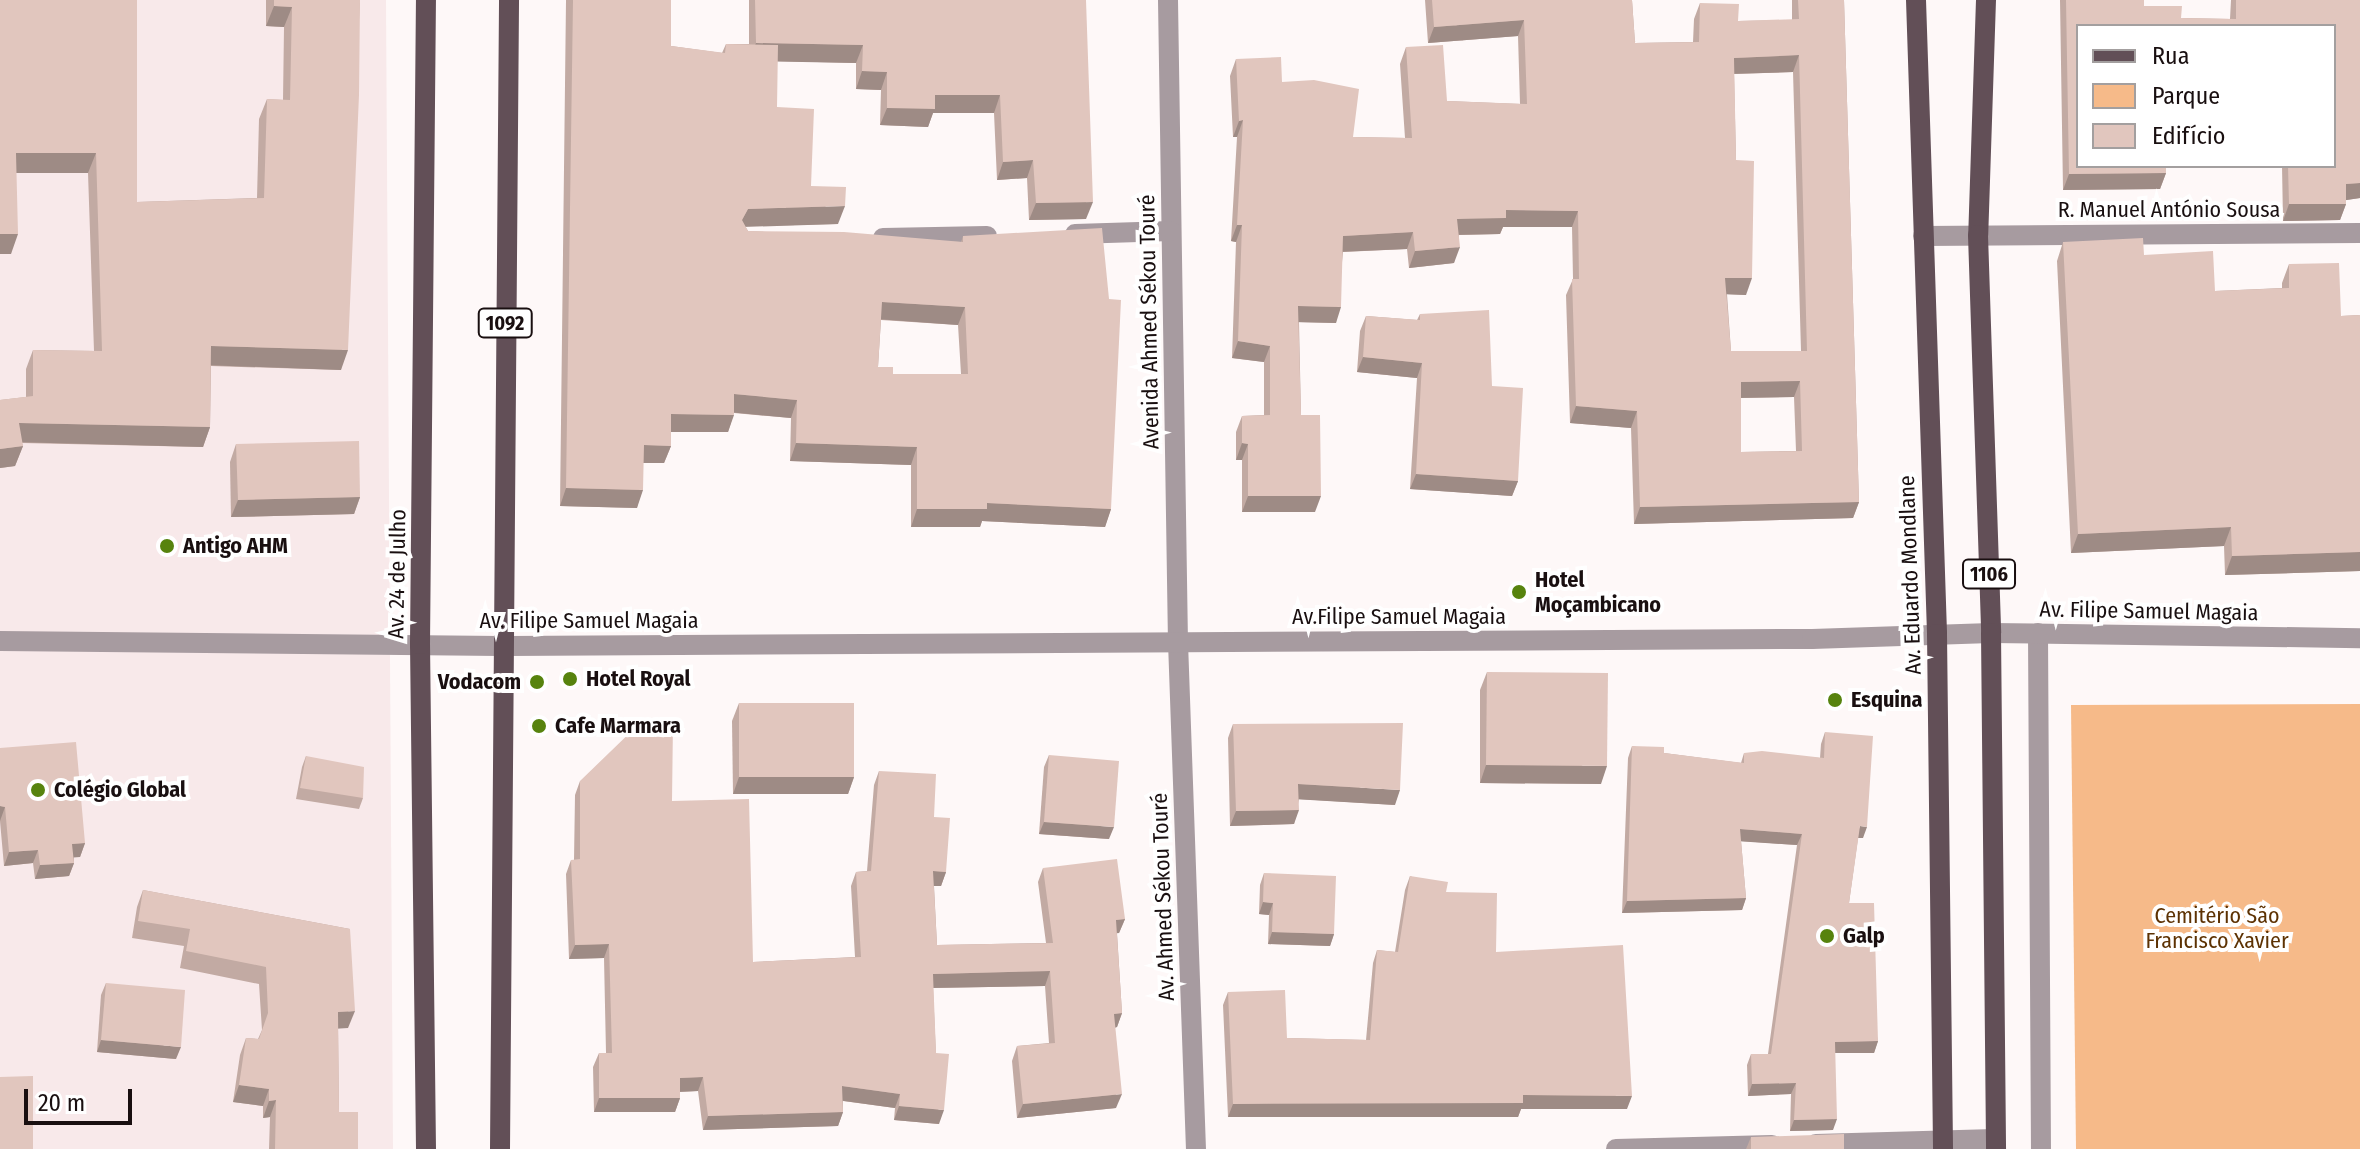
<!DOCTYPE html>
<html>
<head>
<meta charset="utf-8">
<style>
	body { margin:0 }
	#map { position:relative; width:2360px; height:1149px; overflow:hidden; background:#fef8f8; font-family:"Fira Sans Condensed",sans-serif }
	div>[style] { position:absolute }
	.built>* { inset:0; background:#f8e9ea }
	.green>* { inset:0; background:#f6ba89 }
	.street>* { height:20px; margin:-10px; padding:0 10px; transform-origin:10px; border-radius:10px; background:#a79ba0 }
	.primary>* { height:20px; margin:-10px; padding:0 10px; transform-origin:10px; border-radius:10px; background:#624f57 }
	.wall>* { inset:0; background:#c2aaa3 }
	.shaded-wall>* { inset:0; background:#9e8b85 }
	.building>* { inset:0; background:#e1c6be }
	.dots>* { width:22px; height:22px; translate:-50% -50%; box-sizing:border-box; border:4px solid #fff; border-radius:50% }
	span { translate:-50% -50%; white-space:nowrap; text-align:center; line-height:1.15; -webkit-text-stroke:8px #fff; paint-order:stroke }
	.shield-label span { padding:2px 6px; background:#fff; border:2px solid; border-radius:6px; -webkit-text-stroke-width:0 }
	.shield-label { font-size:20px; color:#190f10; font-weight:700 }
	.street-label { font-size:22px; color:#190f10 }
	.poi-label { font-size:22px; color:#190f10; font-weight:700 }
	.left { translate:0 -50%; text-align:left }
	.right { translate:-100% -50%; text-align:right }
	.park-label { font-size:22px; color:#5d3203 }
	.legend { position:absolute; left:2076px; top:24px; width:260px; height:144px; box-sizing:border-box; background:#fff; border:2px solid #a39f9f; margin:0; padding:10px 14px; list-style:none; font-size:24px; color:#190f10 }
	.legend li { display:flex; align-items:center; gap:16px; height:40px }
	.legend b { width:40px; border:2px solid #a39f9f }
	.scale { position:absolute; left:24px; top:1089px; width:108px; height:36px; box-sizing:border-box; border:4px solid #190f10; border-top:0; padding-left:10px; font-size:24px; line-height:28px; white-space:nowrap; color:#190f10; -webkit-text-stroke:6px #fff; paint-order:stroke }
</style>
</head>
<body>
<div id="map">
	<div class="built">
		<i style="clip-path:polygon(0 0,386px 0,393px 1149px,0 1149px)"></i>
	</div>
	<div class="green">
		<i style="clip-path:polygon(2360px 704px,2360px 1149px,2076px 1149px,2071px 705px)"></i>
	</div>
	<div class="street">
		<i style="left:1168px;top:0;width:642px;rotate:89.11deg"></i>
		<i style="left:1178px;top:642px;width:507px;rotate:87.97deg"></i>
		<i style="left:1075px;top:234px;width:96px;rotate:-1.8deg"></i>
		<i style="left:1923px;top:236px;width:437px;rotate:-0.4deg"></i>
		<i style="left:883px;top:238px;width:104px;rotate:-1.1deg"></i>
		<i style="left:2038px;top:633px;width:516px;rotate:89.67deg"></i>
		<i style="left:0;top:641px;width:500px;rotate:0.57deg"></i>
		<i style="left:500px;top:646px;width:1312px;rotate:-0.31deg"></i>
		<i style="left:1812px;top:639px;width:179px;rotate:-1.9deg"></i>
		<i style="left:1991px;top:633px;width:369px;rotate:0.8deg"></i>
		<i style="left:1816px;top:1144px;width:179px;rotate:-1.6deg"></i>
		<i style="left:1616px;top:1149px;width:156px;rotate:-1.5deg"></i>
	</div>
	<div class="primary">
		<i style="left:1916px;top:0;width:634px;rotate:88.1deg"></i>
		<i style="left:1937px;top:634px;width:515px;rotate:89.33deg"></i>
		<i style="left:1986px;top:0;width:235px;rotate:91.9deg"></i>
		<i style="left:1978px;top:235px;width:398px;rotate:88.1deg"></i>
		<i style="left:1991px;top:633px;width:516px;rotate:89.44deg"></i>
		<i style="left:426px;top:1149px;width:505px;rotate:-90.68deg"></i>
		<i style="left:420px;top:644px;width:644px;rotate:-89.47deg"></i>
		<i style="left:500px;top:1149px;width:1149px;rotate:-89.55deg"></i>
	</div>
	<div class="wall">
		<i style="clip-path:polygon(0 0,137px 202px,257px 198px,259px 119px,267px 99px,283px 100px,284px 27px,266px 26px,266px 0,360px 0,341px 370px,211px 366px,210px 427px,203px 447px,22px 443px,23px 446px,15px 466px,0 468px,0 400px,26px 397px,26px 369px,33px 350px,94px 351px,88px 173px,16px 173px,11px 254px,0 254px)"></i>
		<i style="clip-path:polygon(evenodd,566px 0,671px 0,671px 46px,722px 53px,726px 44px,749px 44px,749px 0,1086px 0,1086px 219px,1029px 220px,1027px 178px,997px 180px,994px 113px,933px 113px,928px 127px,880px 125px,881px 90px,856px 89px,856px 63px,777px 61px,777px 107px,811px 186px,838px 224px,745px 226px,748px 231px,961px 242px,963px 236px,1111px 509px,1105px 527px,982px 521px,980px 527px,911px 527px,911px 465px,790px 461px,791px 418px,734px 413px,728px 432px,671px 432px,671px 446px,664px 463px,643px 463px,637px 508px,560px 506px,566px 0,881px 320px,958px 325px,961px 374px,893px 374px,878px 367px,881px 320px)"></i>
		<i style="clip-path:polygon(evenodd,1425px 0,1632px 0,1635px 43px,1693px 42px,1694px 19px,1700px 3px,1738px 21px,1792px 20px,1792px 0,1844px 0,1859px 502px,1853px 518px,1634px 524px,1631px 428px,1570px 423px,1566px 295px,1573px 279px,1572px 227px,1503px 227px,1500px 234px,1459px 235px,1454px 263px,1409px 268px,1407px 249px,1343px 252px,1336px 323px,1299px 322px,1301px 415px,1315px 512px,1242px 512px,1242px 460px,1236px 460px,1236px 432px,1242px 416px,1264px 415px,1264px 362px,1232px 358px,1236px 242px,1231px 241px,1237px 137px,1233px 137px,1230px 76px,1236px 59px,1282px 82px,1353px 137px,1405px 138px,1400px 64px,1406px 47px,1447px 101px,1520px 104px,1518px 36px,1428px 43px,1425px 0,1793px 72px,1801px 351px,1731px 351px,1727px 294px,1746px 295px,1736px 160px,1734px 74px,1793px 72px,1425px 0,1794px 397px,1796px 451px,1741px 452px,1741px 398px,1794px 397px)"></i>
		<i style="clip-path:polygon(2060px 0,2144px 0,2144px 6px,2181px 18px,2230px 19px,2231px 0,2360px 0,2360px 198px,2346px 200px,2346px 204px,2340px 220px,2283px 221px,2282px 166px,2334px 166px,2334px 26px,2078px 26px,2166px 173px,2160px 189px,2063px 190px)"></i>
		<i style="clip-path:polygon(2063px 242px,2144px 255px,2215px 291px,2282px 288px,2282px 283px,2289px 264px,2341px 316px,2360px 315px,2360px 571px,2225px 575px,2224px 546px,2071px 553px,2057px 261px)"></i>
		<i style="clip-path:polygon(1420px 314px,1492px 386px,1518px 481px,1512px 496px,1410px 489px,1417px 378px,1357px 372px,1360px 331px,1366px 316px,1417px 320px)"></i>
		<i style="clip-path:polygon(236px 444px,360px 497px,354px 514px,231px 517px,230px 462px)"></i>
		<i style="clip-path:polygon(1487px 672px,1601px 784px,1480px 783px,1480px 690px)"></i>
		<i style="clip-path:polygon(739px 703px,854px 777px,848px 794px,733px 794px,732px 721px)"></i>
		<i style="clip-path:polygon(1233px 724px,1395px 805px,1299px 799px,1294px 824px,1230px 826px,1228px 738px)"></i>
		<i style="clip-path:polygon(1825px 732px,1863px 838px,1858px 838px,1849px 903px,1878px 1041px,1874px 1053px,1835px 1053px,1833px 1130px,1790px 1131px,1791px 1094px,1748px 1096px,1747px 1065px,1751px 1054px,1768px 1054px,1797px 845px,1741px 841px,1746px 898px,1742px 910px,1622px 913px,1628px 758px,1632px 746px,1664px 753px,1741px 763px,1744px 753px,1820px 758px,1821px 744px)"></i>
		<i style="clip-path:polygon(0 748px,85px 843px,80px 857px,74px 857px,74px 863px,69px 876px,35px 879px,33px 863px,4px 866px,0 821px)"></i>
		<i style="clip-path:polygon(1049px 755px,1109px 839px,1039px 834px,1044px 767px)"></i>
		<i style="clip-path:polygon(306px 756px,363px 798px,359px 809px,296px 799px,302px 767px)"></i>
		<i style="clip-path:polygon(879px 771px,934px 817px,946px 872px,941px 886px,934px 886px,937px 945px,1046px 943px,1038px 882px,1043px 868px,1125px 919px,1119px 933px,1117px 933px,1122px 1013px,1117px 1027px,1115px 1028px,1116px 1108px,1017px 1118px,1012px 1061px,1017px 1046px,1049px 1043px,1045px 986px,933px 988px,939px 1124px,894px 1120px,895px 1108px,843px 1101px,843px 1112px,838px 1126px,703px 1130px,698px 1091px,680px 1092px,680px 1098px,675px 1112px,594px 1112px,593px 1067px,599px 1053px,606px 1053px,604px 958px,569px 959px,566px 874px,571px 860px,574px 860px,575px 795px,580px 781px,672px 801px,753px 962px,855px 957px,851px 886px,856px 872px,867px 871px,874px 785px)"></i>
		<i style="clip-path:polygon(1264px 873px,1334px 934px,1330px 946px,1268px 944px,1269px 915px,1259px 914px,1260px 885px)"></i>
		<i style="clip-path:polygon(1410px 876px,1446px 892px,1627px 1109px,1521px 1109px,1518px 1117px,1228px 1117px,1223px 1005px,1228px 992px,1287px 1038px,1366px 1040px,1373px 963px,1377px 950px,1395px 952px,1405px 890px)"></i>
		<i style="clip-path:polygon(143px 890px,350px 929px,348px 1028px,338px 1028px,339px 1112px,358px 1149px,269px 1149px,270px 1117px,263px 1118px,263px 1106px,233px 1102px,240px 1055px,246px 1038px,258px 1039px,262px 1030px,259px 984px,180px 968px,184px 946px,132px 938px,137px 907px)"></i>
		<i style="clip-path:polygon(106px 983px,176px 1059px,97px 1052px,101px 995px)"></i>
		<i style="clip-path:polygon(1751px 1137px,1844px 1149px,1746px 1149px)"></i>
	</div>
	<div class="shaded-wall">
		<i style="clip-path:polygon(274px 6px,292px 7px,284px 27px,266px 26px)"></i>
		<i style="clip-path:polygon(1524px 20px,1518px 36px,1428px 43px,1434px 27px)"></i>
		<i style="clip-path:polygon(756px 43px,863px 45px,856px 63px,749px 61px)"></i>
		<i style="clip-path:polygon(1799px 55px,1793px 72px,1728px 74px,1734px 58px)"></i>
		<i style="clip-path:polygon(862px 71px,887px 72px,881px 90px,856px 89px)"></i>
		<i style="clip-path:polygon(935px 95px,1000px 95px,994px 113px,933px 113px,928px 127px,880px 125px,887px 108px)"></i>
		<i style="clip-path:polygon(1243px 120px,1237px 137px,1233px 137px,1239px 121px)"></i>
		<i style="clip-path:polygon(16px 153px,96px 153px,88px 173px,8px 173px)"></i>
		<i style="clip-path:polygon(1033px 160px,1027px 178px,997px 180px,1003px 162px)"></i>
		<i style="clip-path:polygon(2166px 173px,2160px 189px,2063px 190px,2069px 174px)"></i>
		<i style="clip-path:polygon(2360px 183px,2360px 198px,2340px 201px,2346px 184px)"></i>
		<i style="clip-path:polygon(1093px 202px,1086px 219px,1029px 220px,1036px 203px)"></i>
		<i style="clip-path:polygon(2289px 204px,2346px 204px,2340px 220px,2283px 221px)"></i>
		<i style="clip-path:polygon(845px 206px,838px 224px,742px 227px,742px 220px,748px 209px)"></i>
		<i style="clip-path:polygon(1506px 210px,1578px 211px,1572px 227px,1503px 227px,1500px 234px,1451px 235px,1457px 219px)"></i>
		<i style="clip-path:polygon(1237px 225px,1242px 225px,1236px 242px,1231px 241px)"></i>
		<i style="clip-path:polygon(1413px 232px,1407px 249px,1337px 252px,1343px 236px)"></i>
		<i style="clip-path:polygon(0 234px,18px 234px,11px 254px,0 254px)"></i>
		<i style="clip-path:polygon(1460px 247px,1454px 263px,1409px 268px,1415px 251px)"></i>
		<i style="clip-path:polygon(1725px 278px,1752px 278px,1746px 295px,1719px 294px)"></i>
		<i style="clip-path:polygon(882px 302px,965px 307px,958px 325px,876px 319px)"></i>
		<i style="clip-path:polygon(1298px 306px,1341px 307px,1336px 323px,1292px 322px)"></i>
		<i style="clip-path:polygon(1238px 341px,1270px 346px,1264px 362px,1232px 358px)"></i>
		<i style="clip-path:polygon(211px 346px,348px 350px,341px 370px,204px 365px)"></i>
		<i style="clip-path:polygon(1363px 357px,1422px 363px,1417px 378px,1357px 372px)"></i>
		<i style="clip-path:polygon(1800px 381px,1794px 397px,1735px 398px,1741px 382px)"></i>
		<i style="clip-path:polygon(734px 394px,797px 400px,791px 418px,728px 412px)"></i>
		<i style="clip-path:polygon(1576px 406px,1637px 411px,1631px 428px,1570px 423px)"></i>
		<i style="clip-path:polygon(671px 414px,734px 415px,728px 432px,665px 432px)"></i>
		<i style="clip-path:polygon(19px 423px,210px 427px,203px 447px,12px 442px)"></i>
		<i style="clip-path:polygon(796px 443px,917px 447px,911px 465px,790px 461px)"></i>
		<i style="clip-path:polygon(1242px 443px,1248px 444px,1242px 460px,1236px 460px)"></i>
		<i style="clip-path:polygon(644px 445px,671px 446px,664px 463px,637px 463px)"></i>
		<i style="clip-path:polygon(23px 446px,15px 466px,0 468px,0 449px)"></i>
		<i style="clip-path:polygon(1416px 474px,1518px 481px,1512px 496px,1410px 489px)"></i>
		<i style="clip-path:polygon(566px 488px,643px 490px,637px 508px,560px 506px)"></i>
		<i style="clip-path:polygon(1248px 496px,1321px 496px,1315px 512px,1242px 512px)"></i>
		<i style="clip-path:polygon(360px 497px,354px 514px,231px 517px,238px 500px)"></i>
		<i style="clip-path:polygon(1859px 502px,1853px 518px,1634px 524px,1640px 507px)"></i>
		<i style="clip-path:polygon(987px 503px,1111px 509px,1105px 527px,982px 521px,980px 527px,911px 527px,917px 509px)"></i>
		<i style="clip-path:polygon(2231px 527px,2224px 546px,2071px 553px,2078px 534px)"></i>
		<i style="clip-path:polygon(2360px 552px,2360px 571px,2225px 575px,2232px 556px)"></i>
		<i style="clip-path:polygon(1486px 765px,1607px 766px,1601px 784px,1480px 783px)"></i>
		<i style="clip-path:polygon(739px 777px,854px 777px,848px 794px,733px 794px)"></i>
		<i style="clip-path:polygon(1298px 784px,1400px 790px,1395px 805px,1293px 799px)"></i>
		<i style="clip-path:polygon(0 806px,5px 807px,0 821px)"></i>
		<i style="clip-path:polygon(1299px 810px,1294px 824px,1230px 826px,1236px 811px)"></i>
		<i style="clip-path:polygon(1044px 822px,1114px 827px,1109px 839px,1039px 834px)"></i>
		<i style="clip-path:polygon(1860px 826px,1867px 827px,1863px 838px,1856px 838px)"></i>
		<i style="clip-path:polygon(1740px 829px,1802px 834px,1797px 845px,1736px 841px)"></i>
		<i style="clip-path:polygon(85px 843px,80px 857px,67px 858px,72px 844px)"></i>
		<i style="clip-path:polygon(38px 850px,33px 863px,4px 866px,9px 852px)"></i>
		<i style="clip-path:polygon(74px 863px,69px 876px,35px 879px,40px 865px)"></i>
		<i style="clip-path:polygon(933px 871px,946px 872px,941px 886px,928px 886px)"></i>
		<i style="clip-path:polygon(1746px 898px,1742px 910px,1622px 913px,1627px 901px)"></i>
		<i style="clip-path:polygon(1263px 902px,1273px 903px,1269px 915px,1259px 914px)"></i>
		<i style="clip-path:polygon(1125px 919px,1119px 933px,1111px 934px,1116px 920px)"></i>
		<i style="clip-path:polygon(1272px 932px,1334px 934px,1330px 946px,1268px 944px)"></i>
		<i style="clip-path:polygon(609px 944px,604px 958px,569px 959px,575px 945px)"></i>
		<i style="clip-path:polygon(1050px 971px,1045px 986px,928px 988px,933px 974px)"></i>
		<i style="clip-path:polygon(355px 1011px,348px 1028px,332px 1029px,338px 1012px)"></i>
		<i style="clip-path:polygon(1122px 1013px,1117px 1027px,1109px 1028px,1114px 1014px)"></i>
		<i style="clip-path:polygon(101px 1040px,181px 1047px,176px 1059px,97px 1052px)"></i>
		<i style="clip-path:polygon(1878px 1041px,1874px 1053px,1831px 1053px,1835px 1042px)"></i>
		<i style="clip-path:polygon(703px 1077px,698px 1091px,675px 1092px,680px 1078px)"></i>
		<i style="clip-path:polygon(1796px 1083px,1791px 1094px,1748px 1096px,1752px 1084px)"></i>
		<i style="clip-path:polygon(239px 1085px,269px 1089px,263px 1106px,233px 1102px)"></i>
		<i style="clip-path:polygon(842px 1086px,900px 1094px,895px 1108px,837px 1100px)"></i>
		<i style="clip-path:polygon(1122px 1094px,1116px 1108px,1017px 1118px,1023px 1104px)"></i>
		<i style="clip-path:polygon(1523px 1095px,1632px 1096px,1627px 1109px,1521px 1109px,1518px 1117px,1228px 1117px,1233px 1104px)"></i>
		<i style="clip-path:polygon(599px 1098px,680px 1098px,675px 1112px,594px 1112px)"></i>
		<i style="clip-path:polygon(276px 1100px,270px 1117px,263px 1118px,269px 1101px)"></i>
		<i style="clip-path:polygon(899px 1106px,944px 1110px,939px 1124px,894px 1120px)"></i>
		<i style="clip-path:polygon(843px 1112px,838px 1126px,703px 1130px,708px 1116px)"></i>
		<i style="clip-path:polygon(1837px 1119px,1833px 1130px,1790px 1131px,1794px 1120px)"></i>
	</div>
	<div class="building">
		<i style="clip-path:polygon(0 0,137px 0,137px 202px,264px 198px,267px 99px,290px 100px,292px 7px,274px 6px,274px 0,360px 0,359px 95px,348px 350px,211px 346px,210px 427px,19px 423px,23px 446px,0 449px,0 400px,33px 396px,33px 350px,102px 351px,96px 153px,16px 153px,18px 234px,0 234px)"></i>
		<i style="clip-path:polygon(evenodd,573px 0,671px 0,671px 46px,725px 53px,726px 44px,778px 45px,777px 107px,814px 109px,811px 186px,846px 187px,845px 206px,748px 209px,742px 220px,748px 231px,844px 232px,963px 242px,963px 236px,1102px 228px,1109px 299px,1121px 300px,1111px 509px,987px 503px,987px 509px,917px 509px,917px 447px,796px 443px,797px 400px,734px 394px,734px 415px,671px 414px,671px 446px,644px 445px,643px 490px,566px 488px,573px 0,882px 302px,965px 307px,968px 374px,893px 374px,893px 367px,878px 367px,882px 302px)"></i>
		<i style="clip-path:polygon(755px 0,1086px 0,1093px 202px,1036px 203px,1033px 160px,1003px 162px,1000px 95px,935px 95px,935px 109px,887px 108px,887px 72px,862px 71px,863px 45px,756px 43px)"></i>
		<i style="clip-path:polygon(evenodd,1432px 0,1632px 0,1635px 43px,1699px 42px,1700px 3px,1739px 4px,1738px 21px,1799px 19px,1798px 0,1844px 0,1859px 502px,1640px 507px,1637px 411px,1576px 406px,1572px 279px,1579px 279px,1578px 211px,1506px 210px,1506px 218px,1457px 219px,1460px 247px,1415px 251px,1413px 232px,1343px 236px,1341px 307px,1298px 306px,1301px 415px,1320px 415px,1321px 496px,1248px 496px,1248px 444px,1242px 443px,1242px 416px,1270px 415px,1270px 346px,1238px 341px,1242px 225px,1237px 225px,1243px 120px,1239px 121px,1236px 59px,1281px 57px,1282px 82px,1314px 80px,1359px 89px,1353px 137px,1412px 138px,1406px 47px,1443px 45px,1447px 101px,1527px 104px,1524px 20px,1434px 27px,1432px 0,1799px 55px,1807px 351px,1731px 351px,1725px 278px,1752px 278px,1754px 161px,1736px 160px,1734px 58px,1799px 55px,1432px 0,1800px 381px,1802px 451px,1741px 452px,1741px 382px,1800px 381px)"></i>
		<i style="clip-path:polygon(2066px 0,2144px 0,2144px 6px,2182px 6px,2181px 18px,2236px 19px,2236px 0,2360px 0,2360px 183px,2346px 184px,2346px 204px,2289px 204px,2288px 166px,2334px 166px,2334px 26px,2078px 26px,2078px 166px,2166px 166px,2166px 173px,2069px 174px)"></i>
		<i style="clip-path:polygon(2143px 238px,2144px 255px,2213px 251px,2215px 291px,2289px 288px,2289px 264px,2339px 263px,2341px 316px,2360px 315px,2360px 552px,2232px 556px,2231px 527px,2078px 534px,2063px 242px)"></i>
		<i style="clip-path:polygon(1489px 310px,1492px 386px,1523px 388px,1518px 481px,1416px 474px,1422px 363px,1363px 357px,1366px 316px,1420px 320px,1420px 314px)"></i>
		<i style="clip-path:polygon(359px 441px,360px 497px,238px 500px,236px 444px)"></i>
		<i style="clip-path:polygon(1487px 672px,1608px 673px,1607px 766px,1486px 765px)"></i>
		<i style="clip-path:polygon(739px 703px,854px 703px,854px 777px,739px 777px)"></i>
		<i style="clip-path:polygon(640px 723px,673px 723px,672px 801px,749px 799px,753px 962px,861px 957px,856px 872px,871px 871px,879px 771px,936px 774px,934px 817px,950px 818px,946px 872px,933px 871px,937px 945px,1053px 943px,1043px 868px,1117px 859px,1125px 919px,1116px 920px,1122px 1013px,1114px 1014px,1122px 1094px,1023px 1104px,1017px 1046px,1055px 1043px,1050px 971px,933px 974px,936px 1053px,949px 1054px,944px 1110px,899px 1106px,900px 1094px,842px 1086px,843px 1112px,708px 1116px,703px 1077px,680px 1078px,680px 1098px,599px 1098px,599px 1053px,612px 1053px,609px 944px,575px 945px,571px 860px,580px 859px,580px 781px)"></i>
		<i style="clip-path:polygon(1403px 723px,1400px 790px,1298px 784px,1299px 810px,1236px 811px,1233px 724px)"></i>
		<i style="clip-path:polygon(1825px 732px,1873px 736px,1867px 827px,1860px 826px,1849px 903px,1874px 903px,1878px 1041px,1835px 1042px,1837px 1119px,1794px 1120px,1796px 1083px,1752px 1084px,1751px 1054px,1771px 1054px,1802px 834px,1740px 829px,1746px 898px,1627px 901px,1632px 746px,1664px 747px,1664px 753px,1744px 763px,1744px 753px,1762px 751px,1824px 758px)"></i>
		<i style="clip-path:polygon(76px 742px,85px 843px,72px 844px,74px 863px,40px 865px,38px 850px,9px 852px,5px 807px,0 806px,0 748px)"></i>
		<i style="clip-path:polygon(1049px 755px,1119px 761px,1114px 827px,1044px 822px)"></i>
		<i style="clip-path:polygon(306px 756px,364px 767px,363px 798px,300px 788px)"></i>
		<i style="clip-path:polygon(1264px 873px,1336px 876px,1334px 934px,1272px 932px,1273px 903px,1263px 902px)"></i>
		<i style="clip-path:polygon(1410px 876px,1448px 882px,1446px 892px,1497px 893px,1496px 952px,1623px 945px,1632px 1096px,1523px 1095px,1523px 1103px,1233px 1104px,1228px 992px,1285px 990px,1287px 1038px,1370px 1040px,1377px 950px,1398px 952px)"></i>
		<i style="clip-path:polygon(143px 890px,350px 929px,355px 1011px,338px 1012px,339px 1112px,358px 1112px,358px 1149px,275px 1149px,276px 1100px,269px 1101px,269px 1089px,239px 1085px,246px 1038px,259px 1039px,268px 1013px,266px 967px,186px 951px,190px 929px,138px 921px)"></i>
		<i style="clip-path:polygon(106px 983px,185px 990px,181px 1047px,101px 1040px)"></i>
		<i style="clip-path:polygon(33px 1076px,33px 1149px,0 1149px,0 1077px)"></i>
		<i style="clip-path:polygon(1844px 1134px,1844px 1149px,1751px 1149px,1751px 1137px)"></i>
	</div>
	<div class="dots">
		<i style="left:167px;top:546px;background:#57830e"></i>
		<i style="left:1519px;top:592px;background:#57830e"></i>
		<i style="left:570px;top:679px;background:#57830e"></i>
		<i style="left:537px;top:682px;background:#57830e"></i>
		<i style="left:1835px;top:700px;background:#57830e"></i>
		<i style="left:539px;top:726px;background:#57830e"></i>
		<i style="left:38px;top:790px;background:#57830e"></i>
		<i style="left:1827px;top:936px;background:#57830e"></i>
	</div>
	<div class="shield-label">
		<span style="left:505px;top:323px">1092</span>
		<span style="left:1989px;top:574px">1106</span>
	</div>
	<div class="street-label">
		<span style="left:2169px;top:210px">R. Manuel António Sousa</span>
		<span style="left:1149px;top:322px;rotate:-91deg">Avenida Ahmed Sékou Touré</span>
		<span style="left:397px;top:574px;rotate:-89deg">Av. 24 de Julho</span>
		<span style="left:1910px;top:575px;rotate:-92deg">Av. Eduardo Mondlane</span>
		<span style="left:2149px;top:611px;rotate:1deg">Av. Filipe Samuel Magaia</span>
		<span style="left:1399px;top:617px">Av.Filipe Samuel Magaia</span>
		<span style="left:589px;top:621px">Av. Filipe Samuel Magaia</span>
		<span style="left:1163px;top:897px;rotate:-92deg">Av. Ahmed Sékou Touré</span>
	</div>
	<div class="poi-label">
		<span class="left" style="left:183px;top:546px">Antigo AHM</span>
		<span class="left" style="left:1535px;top:592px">Hotel<br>Moçambicano</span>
		<span class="left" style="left:586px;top:679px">Hotel Royal</span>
		<span class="right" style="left:521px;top:682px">Vodacom</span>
		<span class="left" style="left:1851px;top:700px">Esquina</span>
		<span class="left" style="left:555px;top:726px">Cafe Marmara</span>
		<span class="left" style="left:54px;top:790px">Colégio Global</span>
		<span class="left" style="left:1843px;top:936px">Galp</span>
	</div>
	<div class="park-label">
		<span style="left:2217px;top:928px">Cemitério São<br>Francisco Xavier</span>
	</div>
	<ul class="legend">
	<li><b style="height:10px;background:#624f57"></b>Rua</li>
	<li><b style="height:22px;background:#f6ba89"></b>Parque</li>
	<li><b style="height:22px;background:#e1c6be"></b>Edifício</li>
	</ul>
	<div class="scale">20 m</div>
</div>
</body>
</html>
